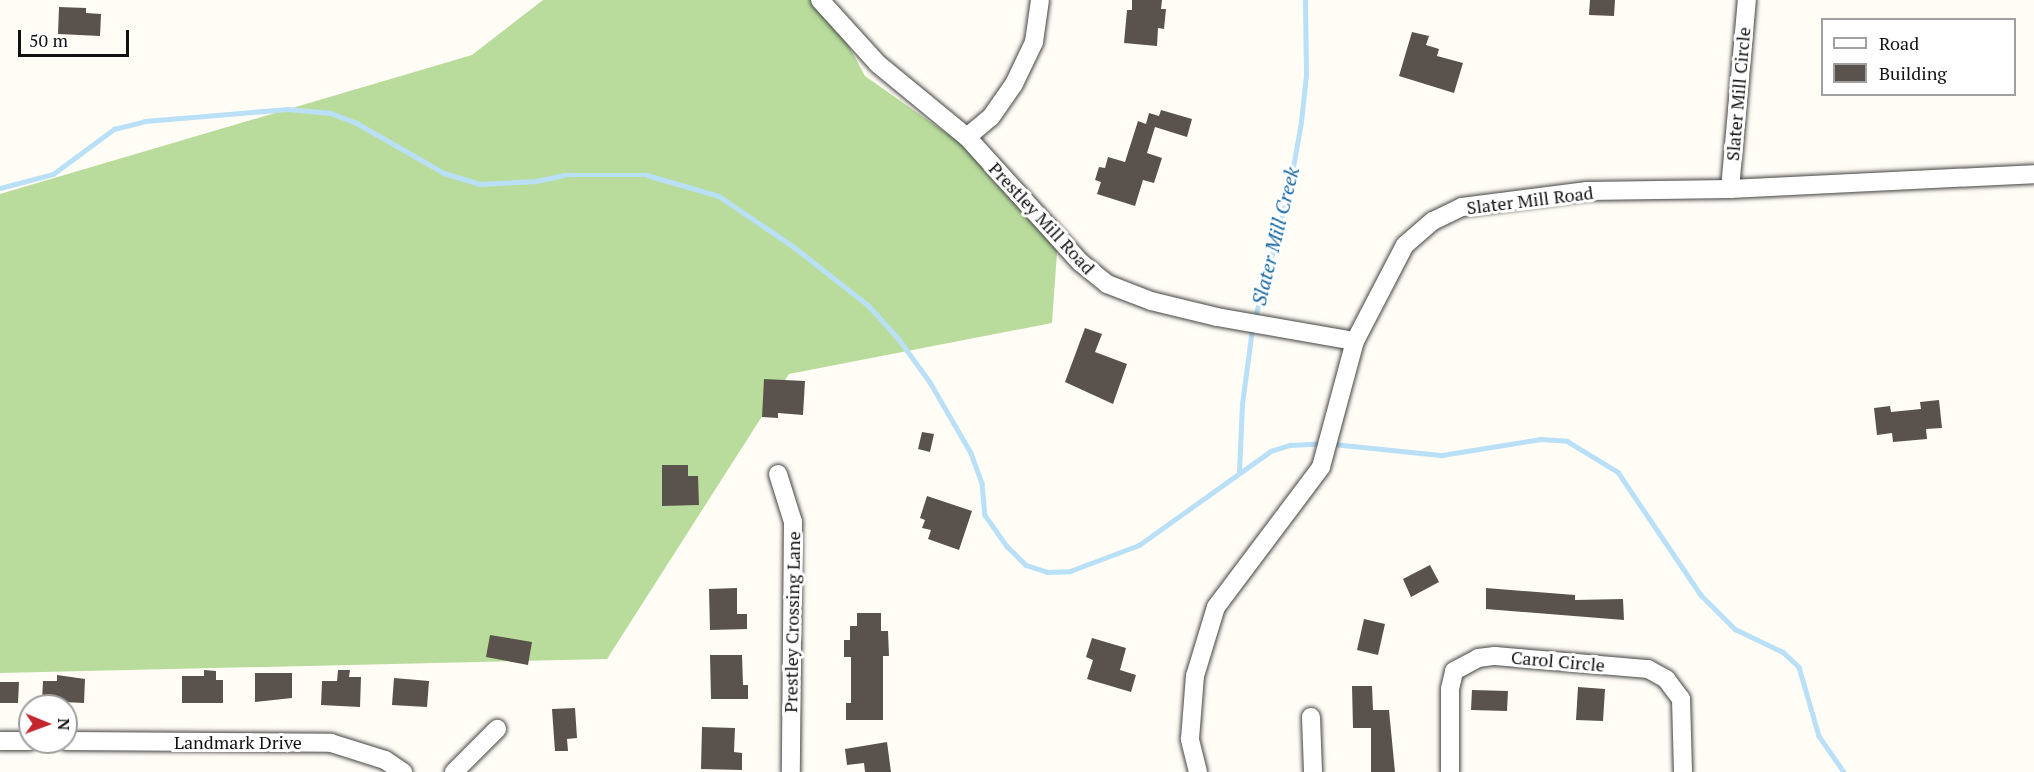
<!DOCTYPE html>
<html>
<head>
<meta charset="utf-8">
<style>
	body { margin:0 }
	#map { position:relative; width:2034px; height:772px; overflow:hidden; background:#fffdf5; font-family:"PT Serif",serif }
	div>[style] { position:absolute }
	.forest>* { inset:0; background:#b9dc9c }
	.stream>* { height:4.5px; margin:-2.25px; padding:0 2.25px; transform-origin:2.25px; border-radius:2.25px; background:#b9e0f7 }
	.building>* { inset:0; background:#5a524d }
	.roads { filter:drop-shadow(0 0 2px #444) drop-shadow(0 0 2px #444) }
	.minor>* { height:18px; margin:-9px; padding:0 9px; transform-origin:9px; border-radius:9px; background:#fff }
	span { translate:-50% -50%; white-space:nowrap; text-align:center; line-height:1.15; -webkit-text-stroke:6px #fff; paint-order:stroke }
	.street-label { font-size:18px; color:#111 }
	.water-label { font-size:20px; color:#1768a6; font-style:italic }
	.legend { position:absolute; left:1821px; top:18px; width:195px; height:78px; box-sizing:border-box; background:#fff; border:2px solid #a0a0a0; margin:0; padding:8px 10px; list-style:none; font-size:18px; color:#111 }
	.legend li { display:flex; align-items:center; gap:12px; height:30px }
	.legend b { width:30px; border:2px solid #a0a0a0 }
	.north { position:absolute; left:18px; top:694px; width:60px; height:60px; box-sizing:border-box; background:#fff; border:2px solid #a0a0a0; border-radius:50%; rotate:91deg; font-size:16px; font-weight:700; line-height:24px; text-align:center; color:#111 }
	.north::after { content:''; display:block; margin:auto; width:21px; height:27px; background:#c4262e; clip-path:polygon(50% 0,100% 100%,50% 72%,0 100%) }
	.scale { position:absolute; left:18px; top:30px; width:111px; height:27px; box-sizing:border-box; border:3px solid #111; border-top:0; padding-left:8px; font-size:18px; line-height:21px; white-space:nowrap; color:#111; -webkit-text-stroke:4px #fff; paint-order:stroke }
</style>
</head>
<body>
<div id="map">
	<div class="forest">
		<i style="clip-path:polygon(543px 0,824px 0,865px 76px,973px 152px,1058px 239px,1052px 323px,789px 374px,607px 659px,0 673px,0 194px,472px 55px)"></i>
	</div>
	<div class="stream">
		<i style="left:0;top:188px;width:55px;rotate:-14.8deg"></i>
		<i style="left:53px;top:174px;width:76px;rotate:-36.4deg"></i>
		<i style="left:114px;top:129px;width:32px;rotate:-14deg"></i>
		<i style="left:145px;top:121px;width:143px;rotate:-4.8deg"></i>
		<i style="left:287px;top:109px;width:44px;rotate:5.2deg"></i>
		<i style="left:331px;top:113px;width:26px;rotate:21deg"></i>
		<i style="left:355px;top:122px;width:103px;rotate:29.8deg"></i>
		<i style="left:444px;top:173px;width:38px;rotate:17deg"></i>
		<i style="left:480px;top:184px;width:56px;rotate:-3.1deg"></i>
		<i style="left:536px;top:181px;width:29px;rotate:-12deg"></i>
		<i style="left:564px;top:175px;width:83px"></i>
		<i style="left:647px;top:175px;width:75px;rotate:16.3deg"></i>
		<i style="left:719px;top:196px;width:91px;rotate:34.2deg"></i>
		<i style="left:794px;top:247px;width:94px;rotate:38.1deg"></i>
		<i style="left:868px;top:305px;width:45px;rotate:47.7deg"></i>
		<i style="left:898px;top:338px;width:54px;rotate:54deg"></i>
		<i style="left:930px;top:382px;width:82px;rotate:60deg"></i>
		<i style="left:971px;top:453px;width:32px;rotate:70deg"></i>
		<i style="left:982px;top:483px;width:32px;rotate:85deg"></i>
		<i style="left:985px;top:515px;width:38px;rotate:55deg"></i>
		<i style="left:1007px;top:546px;width:27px;rotate:45deg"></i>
		<i style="left:1026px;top:565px;width:22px;rotate:18deg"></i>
		<i style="left:1047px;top:572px;width:23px;rotate:-2deg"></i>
		<i style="left:1070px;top:571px;width:74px;rotate:-20.6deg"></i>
		<i style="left:1139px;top:545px;width:162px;rotate:-35.5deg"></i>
		<i style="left:1271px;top:451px;width:20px;rotate:-18deg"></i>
		<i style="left:1290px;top:445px;width:34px;rotate:-3deg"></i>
		<i style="left:1254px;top:321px;width:136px;rotate:-75deg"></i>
		<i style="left:1289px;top:190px;width:69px;rotate:-80deg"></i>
		<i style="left:1301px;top:122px;width:47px;rotate:-83.9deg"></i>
		<i style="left:1306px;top:75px;width:75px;rotate:-90.8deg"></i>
		<i style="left:1333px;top:444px;width:110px;rotate:5.8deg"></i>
		<i style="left:1442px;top:455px;width:100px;rotate:-9.2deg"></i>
		<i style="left:1541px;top:439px;width:26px;rotate:4deg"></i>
		<i style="left:1567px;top:441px;width:60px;rotate:31.3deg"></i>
		<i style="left:1618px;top:472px;width:148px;rotate:56deg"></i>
		<i style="left:1701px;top:595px;width:48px;rotate:45deg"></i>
		<i style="left:1735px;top:629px;width:53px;rotate:25.6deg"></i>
		<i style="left:1783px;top:652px;width:22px;rotate:43deg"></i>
		<i style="left:1799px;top:667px;width:72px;rotate:73.8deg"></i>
		<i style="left:1819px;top:736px;width:44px;rotate:55.2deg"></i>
		<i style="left:1239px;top:472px;width:68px;rotate:-87.5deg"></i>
		<i style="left:1242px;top:404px;width:76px;rotate:-82.4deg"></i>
	</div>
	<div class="building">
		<i style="clip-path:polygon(1132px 0,1162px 0,1161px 9px,1166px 9px,1164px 29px,1158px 28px,1157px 46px,1124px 43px,1127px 10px,1132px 10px)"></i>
		<i style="clip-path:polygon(1590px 0,1615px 0,1614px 16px,1589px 15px)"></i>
		<i style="clip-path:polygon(59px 7px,86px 8px,86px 13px,101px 14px,100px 36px,58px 34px)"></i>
		<i style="clip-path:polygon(1412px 32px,1429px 36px,1426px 45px,1439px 49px,1437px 56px,1463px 63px,1454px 93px,1399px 76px)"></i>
		<i style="clip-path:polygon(1161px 110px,1192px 119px,1187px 137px,1155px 127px,1147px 153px,1162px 158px,1154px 183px,1143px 180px,1135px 206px,1097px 194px,1101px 182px,1095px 180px,1099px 167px,1105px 168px,1108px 157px,1125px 162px,1138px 121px,1146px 124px,1149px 113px,1159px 116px)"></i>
		<i style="clip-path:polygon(1085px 328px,1102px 334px,1095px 352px,1127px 364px,1113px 404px,1065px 382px)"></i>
		<i style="clip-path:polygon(764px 379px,805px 381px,803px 415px,778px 413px,778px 418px,762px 417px)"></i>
		<i style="clip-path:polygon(1939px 400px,1942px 428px,1926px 429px,1927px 439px,1893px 442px,1892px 433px,1877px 435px,1874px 408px,1890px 406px,1891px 412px,1921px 409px,1920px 402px)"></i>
		<i style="clip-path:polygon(922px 432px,934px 434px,930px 452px,918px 449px)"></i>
		<i style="clip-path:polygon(662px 465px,688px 465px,688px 476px,698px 476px,699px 505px,662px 506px)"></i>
		<i style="clip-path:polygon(927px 496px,972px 511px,959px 550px,928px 539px,931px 530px,922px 528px,925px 520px,920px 518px)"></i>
		<i style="clip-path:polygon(1430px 565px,1439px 582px,1411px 597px,1403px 579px)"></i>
		<i style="clip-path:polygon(737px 588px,737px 614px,747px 614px,747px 629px,710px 630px,709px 589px)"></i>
		<i style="clip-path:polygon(1486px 588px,1575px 595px,1575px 600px,1623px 599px,1624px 620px,1486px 609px)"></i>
		<i style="clip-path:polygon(857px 613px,881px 613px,881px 631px,888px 631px,889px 656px,883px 656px,883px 720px,846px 720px,846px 703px,851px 703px,851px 657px,844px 657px,844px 640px,850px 640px,850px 626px,857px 626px)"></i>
		<i style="clip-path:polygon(1364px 619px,1385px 624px,1378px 655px,1357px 650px)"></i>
		<i style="clip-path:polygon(490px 635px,532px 642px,528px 665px,486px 657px)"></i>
		<i style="clip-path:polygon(1092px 638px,1126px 648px,1120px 670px,1136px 675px,1131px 692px,1087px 679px,1093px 660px,1086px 657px)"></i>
		<i style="clip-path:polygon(710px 655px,742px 655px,743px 685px,748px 685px,748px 699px,711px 699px)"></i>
		<i style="clip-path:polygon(204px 670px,216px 671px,216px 680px,223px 680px,223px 703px,182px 703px,182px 676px,204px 676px)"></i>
		<i style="clip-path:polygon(338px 670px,350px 670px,349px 677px,361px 677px,360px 707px,321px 705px,322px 681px,337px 681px)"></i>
		<i style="clip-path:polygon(255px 673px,292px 673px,292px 698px,255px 702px)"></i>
		<i style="clip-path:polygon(57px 675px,85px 679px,84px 703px,42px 701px,43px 681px,57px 681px)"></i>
		<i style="clip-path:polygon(394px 678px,429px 681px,427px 707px,392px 705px)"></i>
		<i style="clip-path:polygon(0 682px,19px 682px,18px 703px,0 703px)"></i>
		<i style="clip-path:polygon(1352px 686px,1372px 686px,1373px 710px,1389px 710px,1395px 772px,1371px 772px,1371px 728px,1353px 728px)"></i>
		<i style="clip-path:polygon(1578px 687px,1605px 689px,1603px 721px,1576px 720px)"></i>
		<i style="clip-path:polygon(1472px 690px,1508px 691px,1507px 711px,1471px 710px)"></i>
		<i style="clip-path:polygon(575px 708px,577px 738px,567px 739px,568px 751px,555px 751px,552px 709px)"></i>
		<i style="clip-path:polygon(702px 727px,735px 728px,734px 752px,742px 753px,742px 770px,701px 769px)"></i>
		<i style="clip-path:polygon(887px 742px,891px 772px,865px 772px,864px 763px,847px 765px,845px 749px)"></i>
	</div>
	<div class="roads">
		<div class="minor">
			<i style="left:820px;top:0;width:86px;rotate:47.8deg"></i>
			<i style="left:878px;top:64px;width:115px;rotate:39.4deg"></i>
			<i style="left:967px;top:137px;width:169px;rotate:47.9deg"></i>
			<i style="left:1080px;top:262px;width:35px;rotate:39deg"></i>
			<i style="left:1107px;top:284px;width:47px;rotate:21.1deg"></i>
			<i style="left:1151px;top:301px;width:68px;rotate:13.6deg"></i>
			<i style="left:1217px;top:317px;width:140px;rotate:9.9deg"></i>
			<i style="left:967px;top:137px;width:31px;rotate:-40deg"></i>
			<i style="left:991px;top:117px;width:40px;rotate:-55.1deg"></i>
			<i style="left:1014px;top:84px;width:47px;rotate:-64.5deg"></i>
			<i style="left:1034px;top:42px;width:42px;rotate:-81.9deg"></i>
			<i style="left:1730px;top:189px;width:190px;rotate:-84.9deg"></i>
			<i style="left:778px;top:474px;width:50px;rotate:72.6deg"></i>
			<i style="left:793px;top:522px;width:250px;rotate:90.5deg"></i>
			<i style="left:1311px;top:717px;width:55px;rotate:87.9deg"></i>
			<i style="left:0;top:741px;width:30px"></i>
			<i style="left:66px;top:741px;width:265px;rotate:0.4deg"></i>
			<i style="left:331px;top:743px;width:57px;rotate:17.5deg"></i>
			<i style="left:385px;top:760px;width:22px;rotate:34deg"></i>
			<i style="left:454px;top:772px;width:61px;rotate:-45deg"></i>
			<i style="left:1198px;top:772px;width:34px;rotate:-104deg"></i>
			<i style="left:1190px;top:739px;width:63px;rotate:-85.5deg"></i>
			<i style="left:1195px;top:676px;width:72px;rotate:-73.1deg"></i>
			<i style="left:1216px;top:607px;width:175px;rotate:-53.1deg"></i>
			<i style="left:1321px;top:467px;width:131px;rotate:-74.9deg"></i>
			<i style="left:1355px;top:341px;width:108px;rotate:-62.5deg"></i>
			<i style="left:1405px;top:245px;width:37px;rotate:-41deg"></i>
			<i style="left:1433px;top:221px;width:32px;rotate:-26deg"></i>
			<i style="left:1462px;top:207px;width:126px;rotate:-7.3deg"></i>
			<i style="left:1587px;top:191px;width:143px;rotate:-0.8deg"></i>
			<i style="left:1730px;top:189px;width:304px;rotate:-2.8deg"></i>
			<i style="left:1450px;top:772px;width:83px;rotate:-90deg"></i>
			<i style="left:1450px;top:689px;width:18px;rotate:-77deg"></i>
			<i style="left:1454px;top:671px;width:27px;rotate:-28deg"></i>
			<i style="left:1478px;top:658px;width:17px;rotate:-7deg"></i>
			<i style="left:1495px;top:656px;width:154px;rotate:4.9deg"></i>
			<i style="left:1648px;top:669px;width:21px;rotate:29deg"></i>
			<i style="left:1666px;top:679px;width:25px;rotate:53deg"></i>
			<i style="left:1681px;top:699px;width:73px;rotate:88.4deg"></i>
		</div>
	</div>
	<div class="street-label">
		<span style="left:1738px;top:94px;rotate:-85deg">Slater Mill Circle</span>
		<span style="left:1530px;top:200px;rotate:-7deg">Slater Mill Road</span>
		<span style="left:1042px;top:218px;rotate:47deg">Prestley Mill Road</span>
		<span style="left:792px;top:622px;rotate:-89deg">Prestley Crossing Lane</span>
		<span style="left:1558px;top:661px;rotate:5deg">Carol Circle</span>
		<span style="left:238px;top:742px">Landmark Drive</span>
	</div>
	<div class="water-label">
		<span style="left:1275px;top:236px;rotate:-76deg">Slater Mill Creek</span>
	</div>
	<ul class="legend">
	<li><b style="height:8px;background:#fff"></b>Road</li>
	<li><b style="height:16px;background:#5a524d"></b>Building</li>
	</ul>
	<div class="north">N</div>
	<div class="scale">50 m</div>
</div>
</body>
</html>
